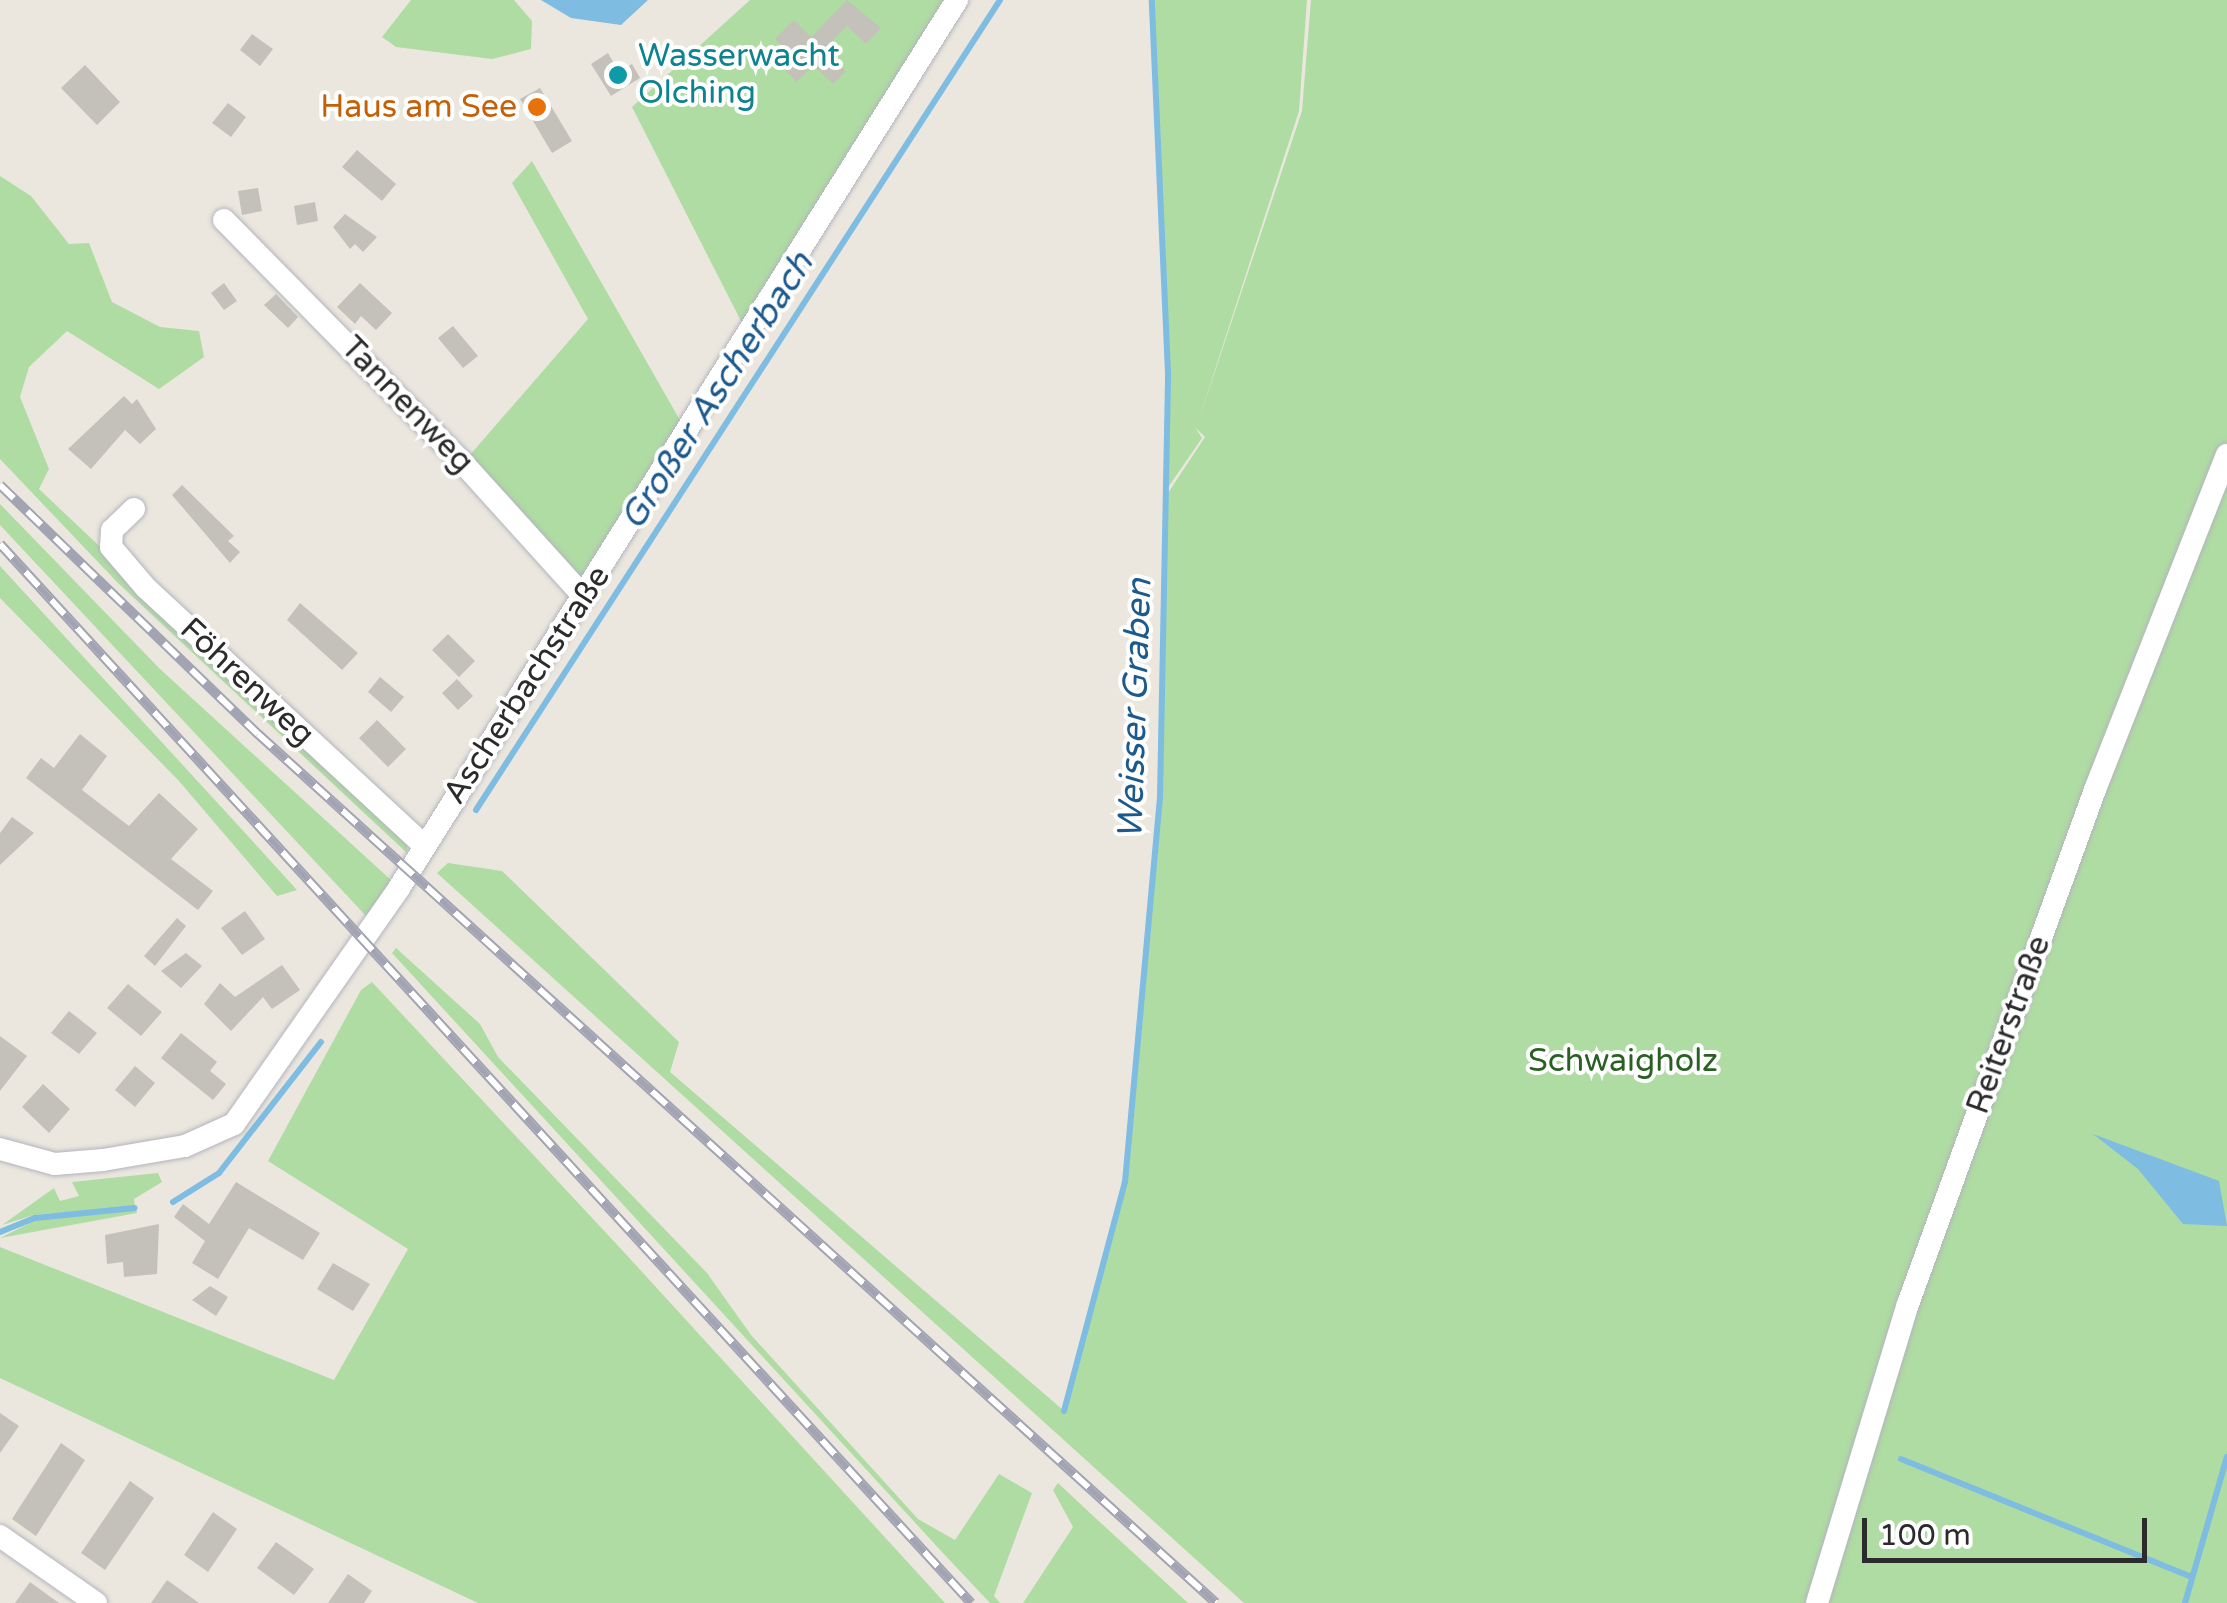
<!DOCTYPE html>
<html>
<head>
<meta charset="utf-8">
<style>
	body { margin:0 }
	#map { position:relative; width:2227px; height:1603px; overflow:hidden; background:#ebe7df; font-family:"Varela Round",sans-serif }
	div>[style] { position:absolute }
	.green>* { inset:0; background:#afdca2 }
	.water>* { inset:0; background:#7ebce2 }
	.stream>* { height:6px; margin:-3px; padding:0 3px; transform-origin:3px; border-radius:3px; background:#7ebce2 }
	.building>* { inset:0; background:#c4c1ba }
	.roads { filter:drop-shadow(0 0 2px #b3b4bd) drop-shadow(0 0 2px #b3b4bd) }
	.street>* { height:22px; margin:-11px; padding:0 11px; transform-origin:11px; border-radius:11px; background:#fff }
	.rail>* { height:10px; margin-top:-5px; transform-origin:0; background:repeating-linear-gradient(90deg,#fff 0 19px,#a2a3b3 0 38px); box-sizing:border-box; border-block:2px solid #a2a3b3 }
	.dots>* { width:28px; height:28px; translate:-50% -50%; box-sizing:border-box; border:5px solid #fff; border-radius:50% }
	span { translate:-50% -50%; white-space:nowrap; text-align:center; line-height:1.15; -webkit-text-stroke:8px #fff; paint-order:stroke }
	.culture-label { font-size:32px; color:#0d838f }
	.left { translate:0 -50%; text-align:left }
	.food-label { font-size:32px; color:#c56008 }
	.right { translate:-100% -50%; text-align:right }
	.street-label { font-size:32px; color:#2b2b2b }
	.park-label { font-size:32px; color:#296123 }
	.water-label { font-size:35px; color:#1c5a8e; font-style:italic }
	.scale { position:absolute; left:1862px; top:1518px; width:285px; height:45px; box-sizing:border-box; border:5px solid #2b2b2b; border-top:0; padding-left:12px; font-size:30px; line-height:35px; white-space:nowrap; color:#2b2b2b; -webkit-text-stroke:8px #fff; paint-order:stroke }
</style>
</head>
<body>
<div id="map">
	<div class="green">
		<i style="clip-path:polygon(411px 0,514px 0,532px 21px,531px 49px,492px 59px,396px 47px,382px 37px)"></i>
		<i style="clip-path:polygon(750px 0,952px 0,744px 327px,632px 107px)"></i>
		<i style="clip-path:polygon(1153px 0,1307px 0,1299px 111px,1197px 425px,1302px 111px,1311px 0,2227px 0,2227px 1603px,1244px 1603px,437px 873px,448px 863px,502px 871px,679px 1042px,670px 1072px,1063px 1410px,1125px 1182px,1160px 797px,1166px 496px,1205px 437px,1195px 427px,1202px 438px,1169px 486px)"></i>
		<i style="clip-path:polygon(532px 161px,681px 422px,578px 586px,463px 463px,588px 319px,512px 183px)"></i>
		<i style="clip-path:polygon(0 176px,31px 196px,69px 244px,89px 243px,112px 302px,160px 327px,199px 331px,204px 357px,159px 389px,67px 331px,29px 367px,20px 397px,49px 469px,39px 489px,408px 838px,407px 853px,117px 582px,0 459px)"></i>
		<i style="clip-path:polygon(0 504px,160px 669px,391px 880px,367px 917px,0 525px)"></i>
		<i style="clip-path:polygon(0 566px,247px 835px,297px 890px,277px 896px,179px 781px,0 598px)"></i>
		<i style="clip-path:polygon(396px 948px,480px 1024px,498px 1057px,707px 1273px,751px 1335px,918px 1519px,955px 1540px,999px 1474px,1032px 1493px,994px 1596px,1000px 1603px,990px 1603px,942px 1552px,392px 953px)"></i>
		<i style="clip-path:polygon(372px 982px,622px 1250px,945px 1603px,478px 1603px,0 1378px,0 1247px,334px 1380px,408px 1249px,268px 1161px,361px 990px)"></i>
		<i style="clip-path:polygon(158px 1173px,162px 1182px,134px 1199px,135px 1206px,34px 1215px,2px 1225px,54px 1188px,60px 1201px,79px 1196px,72px 1182px)"></i>
		<i style="clip-path:polygon(136px 1210px,137px 1213px,0 1238px,36px 1220px)"></i>
		<i style="clip-path:polygon(1058px 1483px,1090px 1513px,1188px 1603px,1023px 1603px,1073px 1527px,1053px 1490px)"></i>
	</div>
	<div class="water">
		<i style="clip-path:polygon(541px 0,648px 0,621px 25px,571px 18px)"></i>
		<i style="clip-path:polygon(2093px 1134px,2219px 1181px,2227px 1226px,2183px 1224px,2138px 1169px)"></i>
	</div>
	<div class="stream">
		<i style="left:476px;top:810px;width:965px;rotate:-57.1deg"></i>
		<i style="left:173px;top:1202px;width:54px;rotate:-32.2deg"></i>
		<i style="left:219px;top:1173px;width:166px;rotate:-52.1deg"></i>
		<i style="left:0;top:1232px;width:38px;rotate:-22deg"></i>
		<i style="left:35px;top:1218px;width:100px;rotate:-5.7deg"></i>
		<i style="left:1064px;top:1411px;width:237px;rotate:-75.1deg"></i>
		<i style="left:1125px;top:1182px;width:387px;rotate:-84.8deg"></i>
		<i style="left:1160px;top:797px;width:424px;rotate:-88.9deg"></i>
		<i style="left:1168px;top:373px;width:373px;rotate:-92.5deg"></i>
		<i style="left:1901px;top:1459px;width:313px;rotate:22.1deg"></i>
		<i style="left:2185px;top:1603px;width:152px;rotate:-74deg"></i>
	</div>
	<div class="building">
		<i style="clip-path:polygon(847px 0,881px 28px,866px 44px,847px 26px,824px 49px,846px 71px,833px 84px,813px 65px,797px 82px,784px 69px,795px 58px,775px 39px,794px 20px,811px 37px)"></i>
		<i style="clip-path:polygon(252px 34px,273px 49px,260px 66px,240px 50px)"></i>
		<i style="clip-path:polygon(608px 53px,619px 72px,632px 64px,640px 78px,611px 96px,591px 64px)"></i>
		<i style="clip-path:polygon(85px 65px,120px 102px,97px 125px,61px 88px)"></i>
		<i style="clip-path:polygon(540px 88px,572px 141px,552px 153px,520px 99px)"></i>
		<i style="clip-path:polygon(228px 103px,246px 117px,231px 137px,212px 123px)"></i>
		<i style="clip-path:polygon(357px 150px,396px 184px,382px 201px,342px 167px)"></i>
		<i style="clip-path:polygon(258px 188px,262px 211px,242px 215px,238px 191px)"></i>
		<i style="clip-path:polygon(315px 202px,318px 221px,297px 225px,294px 206px)"></i>
		<i style="clip-path:polygon(345px 214px,377px 237px,363px 252px,355px 244px,350px 249px,333px 227px)"></i>
		<i style="clip-path:polygon(224px 283px,237px 301px,224px 310px,211px 293px)"></i>
		<i style="clip-path:polygon(360px 283px,392px 313px,376px 330px,361px 316px,355px 324px,337px 307px)"></i>
		<i style="clip-path:polygon(276px 294px,298px 317px,288px 328px,264px 305px)"></i>
		<i style="clip-path:polygon(453px 326px,478px 356px,463px 368px,438px 338px)"></i>
		<i style="clip-path:polygon(124px 396px,132px 404px,137px 399px,156px 429px,140px 444px,125px 430px,91px 469px,68px 449px)"></i>
		<i style="clip-path:polygon(182px 485px,234px 536px,228px 541px,240px 552px,230px 563px,172px 495px)"></i>
		<i style="clip-path:polygon(300px 603px,358px 653px,342px 670px,287px 620px)"></i>
		<i style="clip-path:polygon(448px 634px,475px 661px,459px 677px,432px 650px)"></i>
		<i style="clip-path:polygon(380px 677px,404px 697px,391px 712px,368px 692px)"></i>
		<i style="clip-path:polygon(457px 679px,473px 696px,458px 710px,442px 693px)"></i>
		<i style="clip-path:polygon(377px 720px,406px 749px,388px 767px,359px 738px)"></i>
		<i style="clip-path:polygon(80px 734px,107px 756px,82px 790px,129px 826px,159px 793px,198px 829px,171px 859px,213px 891px,198px 910px,26px 778px,41px 758px,54px 768px)"></i>
		<i style="clip-path:polygon(12px 817px,34px 833px,0 865px,0 833px)"></i>
		<i style="clip-path:polygon(245px 911px,265px 939px,242px 955px,221px 928px)"></i>
		<i style="clip-path:polygon(177px 918px,186px 926px,155px 966px,144px 956px)"></i>
		<i style="clip-path:polygon(186px 953px,202px 966px,181px 988px,161px 971px)"></i>
		<i style="clip-path:polygon(282px 965px,300px 990px,272px 1009px,263px 997px,231px 1031px,204px 1004px,220px 983px,235px 997px)"></i>
		<i style="clip-path:polygon(128px 984px,162px 1012px,141px 1036px,107px 1008px)"></i>
		<i style="clip-path:polygon(69px 1011px,97px 1033px,79px 1054px,51px 1033px)"></i>
		<i style="clip-path:polygon(181px 1033px,217px 1062px,210px 1071px,226px 1084px,213px 1100px,161px 1058px)"></i>
		<i style="clip-path:polygon(0 1036px,27px 1056px,0 1091px)"></i>
		<i style="clip-path:polygon(135px 1066px,155px 1083px,135px 1107px,115px 1090px)"></i>
		<i style="clip-path:polygon(43px 1084px,70px 1109px,49px 1133px,22px 1107px)"></i>
		<i style="clip-path:polygon(236px 1182px,320px 1233px,303px 1260px,249px 1228px,218px 1279px,192px 1263px,205px 1241px,174px 1217px,183px 1204px,209px 1224px)"></i>
		<i style="clip-path:polygon(159px 1224px,157px 1274px,124px 1277px,123px 1262px,107px 1264px,105px 1235px)"></i>
		<i style="clip-path:polygon(333px 1263px,370px 1284px,353px 1311px,317px 1289px)"></i>
		<i style="clip-path:polygon(210px 1286px,228px 1297px,216px 1316px,192px 1300px)"></i>
		<i style="clip-path:polygon(0 1413px,19px 1426px,0 1453px)"></i>
		<i style="clip-path:polygon(61px 1443px,85px 1460px,36px 1536px,12px 1519px)"></i>
		<i style="clip-path:polygon(130px 1481px,154px 1498px,105px 1570px,81px 1553px)"></i>
		<i style="clip-path:polygon(213px 1512px,237px 1529px,208px 1572px,184px 1555px)"></i>
		<i style="clip-path:polygon(276px 1542px,314px 1569px,294px 1595px,257px 1568px)"></i>
		<i style="clip-path:polygon(348px 1574px,372px 1591px,364px 1603px,328px 1603px)"></i>
		<i style="clip-path:polygon(167px 1580px,199px 1603px,151px 1603px)"></i>
		<i style="clip-path:polygon(30px 1582px,59px 1603px,15px 1603px)"></i>
	</div>
	<div class="roads">
		<div class="street">
			<i style="left:224px;top:220px;width:341px;rotate:45.5deg"></i>
			<i style="left:463px;top:463px;width:181px;rotate:47.9deg"></i>
			<i style="left:134px;top:509px;width:30px;rotate:136deg"></i>
			<i style="left:112px;top:530px;width:17px;rotate:93deg"></i>
			<i style="left:111px;top:547px;width:54px;rotate:49.5deg"></i>
			<i style="left:146px;top:588px;width:379px;rotate:42.8deg"></i>
			<i style="left:0;top:1149px;width:57px;rotate:15.3deg"></i>
			<i style="left:55px;top:1164px;width:48px;rotate:-4.8deg"></i>
			<i style="left:103px;top:1160px;width:83px;rotate:-9.7deg"></i>
			<i style="left:185px;top:1146px;width:54px;rotate:-24.2deg"></i>
			<i style="left:234px;top:1124px;width:288px;rotate:-55deg"></i>
			<i style="left:399px;top:888px;width:1049px;rotate:-57.86deg"></i>
			<i style="left:0;top:1536px;width:117px;rotate:34.9deg"></i>
			<i style="left:1817px;top:1603px;width:313px;rotate:-73.1deg"></i>
			<i style="left:1908px;top:1304px;width:550px;rotate:-70.02deg"></i>
			<i style="left:2096px;top:787px;width:357px;rotate:-68.5deg"></i>
		</div>
	</div>
	<div class="rail">
		<i style="left:0;top:485px;width:359px;rotate:44deg"></i>
		<i style="left:258px;top:734px;width:1293px;rotate:42.21deg"></i>
		<i style="left:0;top:544px;width:1437px;rotate:47.48deg"></i>
	</div>
	<div class="dots">
		<i style="left:618px;top:75px;background:#0f9aa8"></i>
		<i style="left:537px;top:107px;background:#e8710a"></i>
	</div>
	<div class="culture-label">
		<span class="left" style="left:638px;top:75px">Wasserwacht<br>Olching</span>
	</div>
	<div class="food-label">
		<span class="right" style="left:517px;top:107px">Haus am See</span>
	</div>
	<div class="street-label">
		<span style="left:407px;top:405px;rotate:46deg">Tannenweg</span>
		<span style="left:247px;top:682px;rotate:43deg">Föhrenweg</span>
		<span style="left:527px;top:685px;rotate:-57deg">Ascherbachstraße</span>
		<span style="left:2009px;top:1025px;rotate:-70deg">Reiterstraße</span>
	</div>
	<div class="park-label">
		<span style="left:1623px;top:1061px">Schwaigholz</span>
	</div>
	<div class="water-label">
		<span style="left:717px;top:391px;rotate:-57deg">Großer Ascherbach</span>
		<span style="left:1135px;top:709px;rotate:-88deg">Weisser Graben</span>
	</div>
	<div class="scale">100 m</div>
</div>
</body>
</html>
